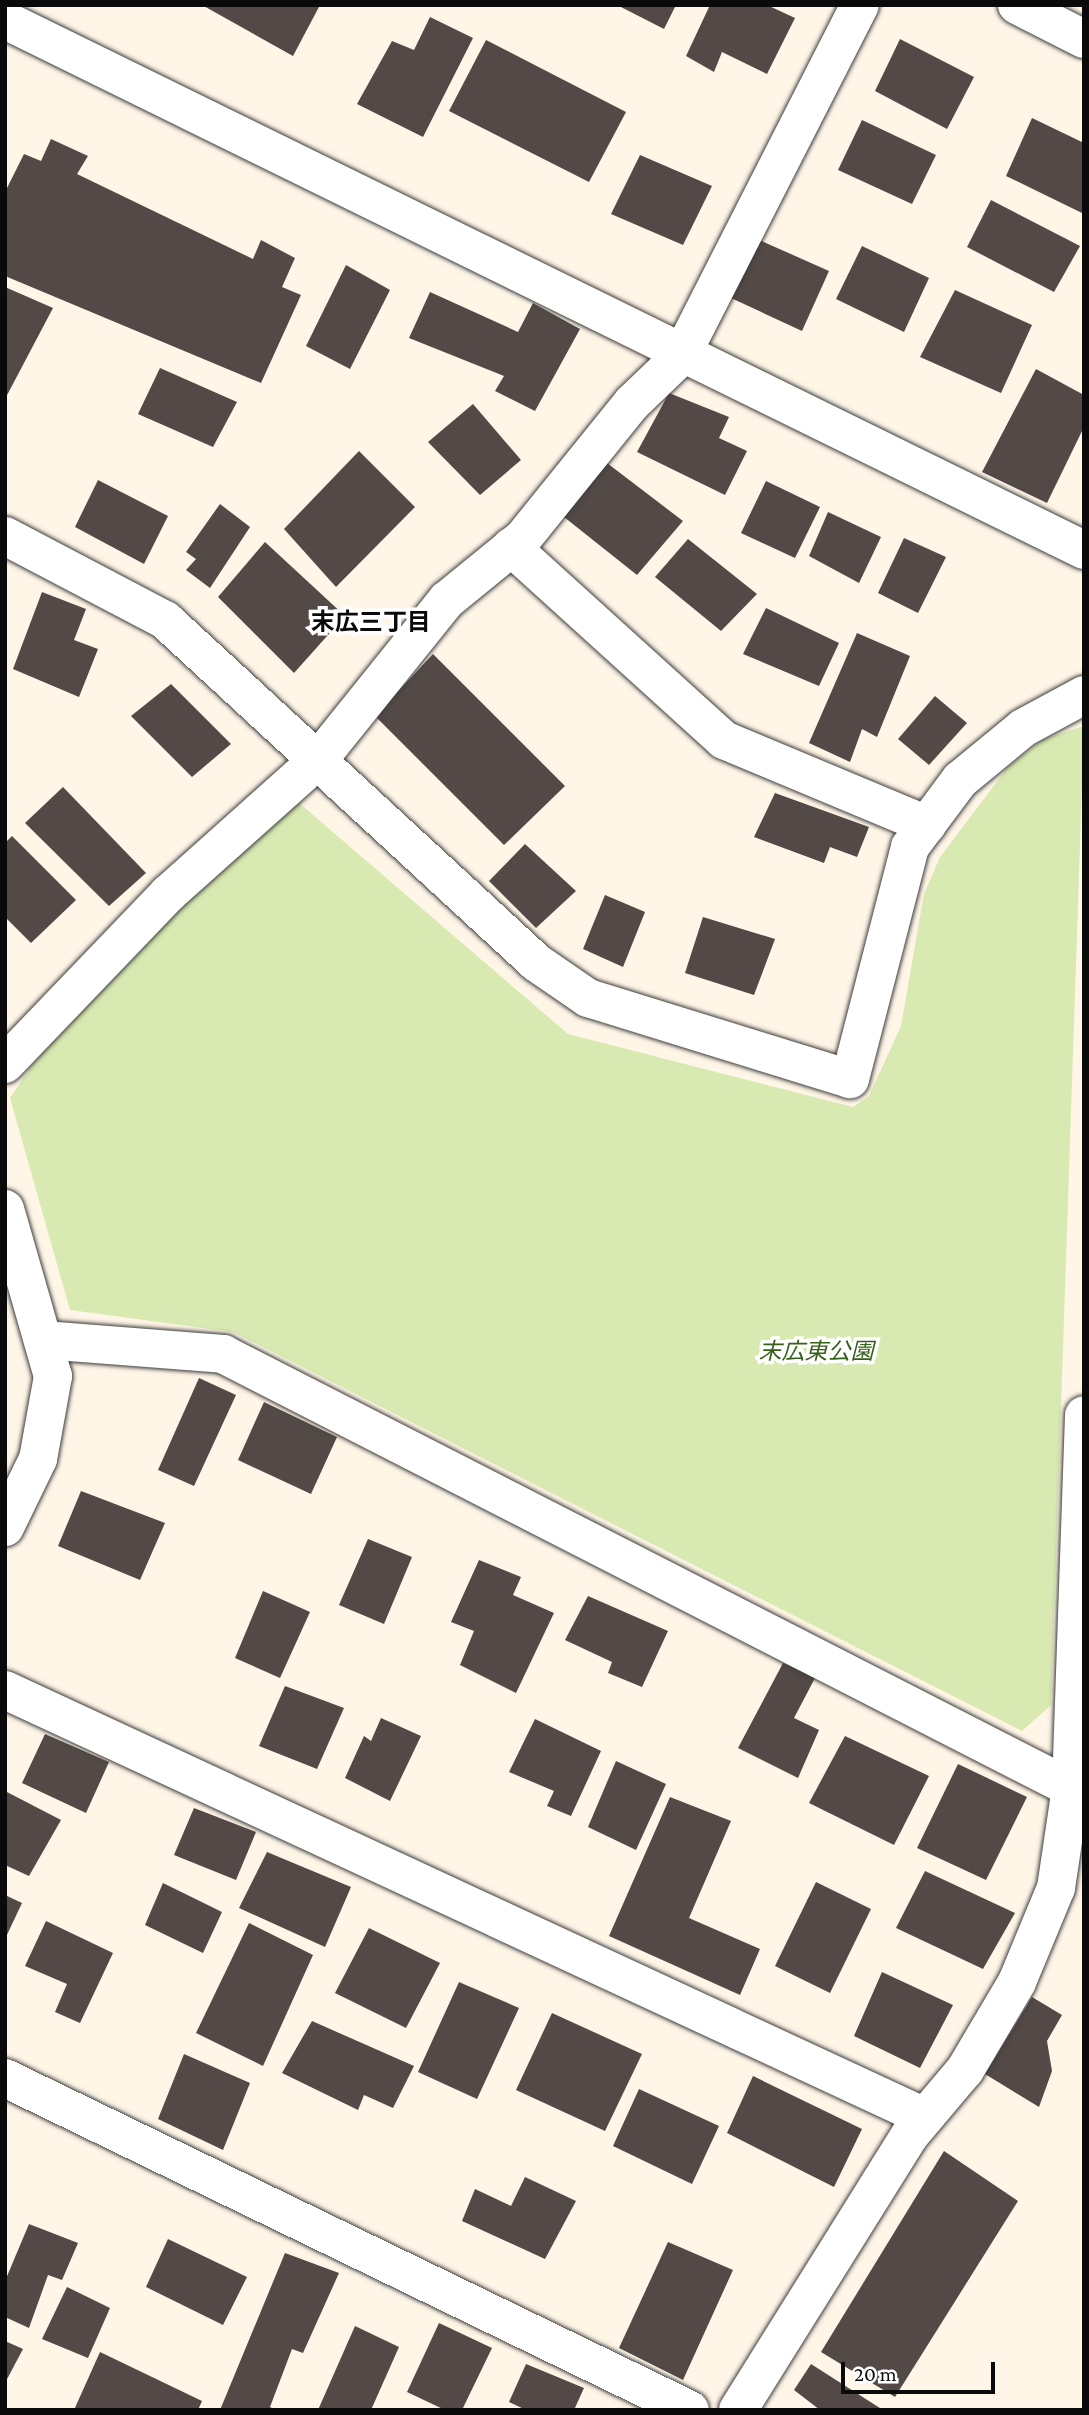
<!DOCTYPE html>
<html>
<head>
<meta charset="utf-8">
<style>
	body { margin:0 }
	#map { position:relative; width:1089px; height:2415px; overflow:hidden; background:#fff6e7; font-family:"Crimson Pro","Noto Sans JP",serif }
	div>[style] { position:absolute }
	.green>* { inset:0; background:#d8e9b2 }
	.building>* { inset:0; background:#534946 }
	.roads { filter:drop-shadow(0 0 2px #3d3d3d) drop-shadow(0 0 2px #3d3d3d) }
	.minor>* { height:38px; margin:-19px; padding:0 19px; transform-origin:19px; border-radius:19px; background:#fff }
	.tertiary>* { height:38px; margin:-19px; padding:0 19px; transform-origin:19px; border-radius:19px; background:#fff }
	span { translate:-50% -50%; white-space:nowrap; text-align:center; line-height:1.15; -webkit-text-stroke:7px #fff; paint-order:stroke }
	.park-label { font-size:23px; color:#36611b; font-style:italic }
	.neighbourhood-label { font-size:24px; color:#0a0a0a; font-weight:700 }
	.frame { position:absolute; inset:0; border:7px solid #0a0a0a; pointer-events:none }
	.scale { position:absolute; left:841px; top:2362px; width:154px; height:32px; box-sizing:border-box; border:4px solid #0a0a0a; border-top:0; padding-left:9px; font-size:21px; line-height:24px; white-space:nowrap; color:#0a0a0a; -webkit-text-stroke:5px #fff; paint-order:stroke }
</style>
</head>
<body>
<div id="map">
	<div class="green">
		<i style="clip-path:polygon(1084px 726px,1051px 1705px,1022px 1731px,233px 1332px,70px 1310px,10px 1098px,53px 1034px,291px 796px,568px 1034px,853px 1107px,869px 1096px,901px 1026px,924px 894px,940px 857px,1008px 767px,1044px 739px)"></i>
	</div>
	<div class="building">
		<i style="clip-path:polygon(202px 5px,320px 5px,293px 56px)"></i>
		<i style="clip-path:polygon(617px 5px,676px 5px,664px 29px)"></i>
		<i style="clip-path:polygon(710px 5px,767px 5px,795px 18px,767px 74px,722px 52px,714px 72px,686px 56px)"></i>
		<i style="clip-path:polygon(430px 17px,473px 38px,423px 137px,357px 104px,392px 41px,414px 50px)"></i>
		<i style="clip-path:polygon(900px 39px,974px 77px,947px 129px,875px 91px)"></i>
		<i style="clip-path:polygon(486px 40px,626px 112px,589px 182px,449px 111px)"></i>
		<i style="clip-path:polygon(1032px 118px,1084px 143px,1084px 214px,1006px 176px)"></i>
		<i style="clip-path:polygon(862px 120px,936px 155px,912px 204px,838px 170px)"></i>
		<i style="clip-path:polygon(51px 139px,88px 156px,77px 174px,253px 259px,261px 240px,295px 258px,282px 287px,301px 295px,261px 383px,5px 276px,5px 192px,24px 154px,41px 161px)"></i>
		<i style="clip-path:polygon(640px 155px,712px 186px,683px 245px,611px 214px)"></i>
		<i style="clip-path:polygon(991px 200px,1080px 246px,1054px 292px,967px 247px)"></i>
		<i style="clip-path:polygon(757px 239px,829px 271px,802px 331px,731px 298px)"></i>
		<i style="clip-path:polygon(862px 246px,929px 278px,904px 332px,836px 299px)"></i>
		<i style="clip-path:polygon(346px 265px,390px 290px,350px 369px,306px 346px)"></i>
		<i style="clip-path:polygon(5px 287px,53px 308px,5px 399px)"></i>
		<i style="clip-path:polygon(955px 290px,1032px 325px,1001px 393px,920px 357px)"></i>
		<i style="clip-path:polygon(430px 292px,518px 332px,533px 303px,580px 329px,535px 411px,495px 391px,504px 376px,409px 338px)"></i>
		<i style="clip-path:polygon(160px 368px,237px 402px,213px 447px,138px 414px)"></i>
		<i style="clip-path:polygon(1036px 369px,1084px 395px,1084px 427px,1047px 503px,982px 472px)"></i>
		<i style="clip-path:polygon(669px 393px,729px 417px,719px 438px,747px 451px,725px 495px,637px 452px)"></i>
		<i style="clip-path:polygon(473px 404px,521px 460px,480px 495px,428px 442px)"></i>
		<i style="clip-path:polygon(359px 451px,415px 507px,336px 587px,284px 529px)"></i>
		<i style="clip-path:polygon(607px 463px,683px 521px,637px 575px,564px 517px)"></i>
		<i style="clip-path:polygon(98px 480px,168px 516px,144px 564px,75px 527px)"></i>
		<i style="clip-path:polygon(766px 481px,820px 507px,795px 558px,741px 533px)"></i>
		<i style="clip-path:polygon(220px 504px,250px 527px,210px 588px,186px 570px,196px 559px,186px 552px)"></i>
		<i style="clip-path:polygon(828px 512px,881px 537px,859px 583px,809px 556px)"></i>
		<i style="clip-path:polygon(904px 538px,946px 557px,918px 613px,878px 593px)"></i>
		<i style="clip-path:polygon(688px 539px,757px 594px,721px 631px,655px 577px)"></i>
		<i style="clip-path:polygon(265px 542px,345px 616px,294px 673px,218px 597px)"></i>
		<i style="clip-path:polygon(42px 592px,86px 609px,74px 640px,98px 649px,79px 697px,13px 669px)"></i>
		<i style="clip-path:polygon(766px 608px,839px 643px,819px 686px,743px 654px)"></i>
		<i style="clip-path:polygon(857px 633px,910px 656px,877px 737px,862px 729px,850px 762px,809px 743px)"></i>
		<i style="clip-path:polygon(433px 654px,565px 786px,504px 845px,375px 716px)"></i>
		<i style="clip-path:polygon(171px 684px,231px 744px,192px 777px,131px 716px)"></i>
		<i style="clip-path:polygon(935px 696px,967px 723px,929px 765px,898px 739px)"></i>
		<i style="clip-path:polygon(63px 787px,146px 873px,109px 906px,25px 823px)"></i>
		<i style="clip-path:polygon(775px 793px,869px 827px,857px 857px,830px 847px,824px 863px,754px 837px)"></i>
		<i style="clip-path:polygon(12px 836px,76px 900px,31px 943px,5px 917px,5px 843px)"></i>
		<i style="clip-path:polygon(525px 844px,576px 891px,536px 928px,489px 881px)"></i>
		<i style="clip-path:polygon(605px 895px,645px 912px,623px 967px,583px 949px)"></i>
		<i style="clip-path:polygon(703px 917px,775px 939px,754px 995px,685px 973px)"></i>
		<i style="clip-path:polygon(199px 1378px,236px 1395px,194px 1486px,158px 1470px)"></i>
		<i style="clip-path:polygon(264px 1402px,337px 1437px,311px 1494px,238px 1460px)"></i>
		<i style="clip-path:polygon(81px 1491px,165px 1523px,140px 1580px,58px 1546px)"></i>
		<i style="clip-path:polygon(368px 1539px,412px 1557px,384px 1624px,339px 1605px)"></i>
		<i style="clip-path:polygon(479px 1560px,521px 1577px,513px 1595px,554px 1613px,516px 1693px,460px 1665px,474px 1631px,451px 1622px)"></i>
		<i style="clip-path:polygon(263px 1591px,310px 1612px,280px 1678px,235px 1658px)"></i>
		<i style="clip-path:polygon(588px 1596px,668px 1631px,642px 1687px,608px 1673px,612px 1662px,565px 1640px)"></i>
		<i style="clip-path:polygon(783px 1663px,815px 1678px,794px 1718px,819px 1730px,798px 1778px,738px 1748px)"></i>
		<i style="clip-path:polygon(285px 1686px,344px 1708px,317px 1769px,259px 1746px)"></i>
		<i style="clip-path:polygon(381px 1718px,421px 1736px,390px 1801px,345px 1778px,364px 1736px,371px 1741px)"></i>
		<i style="clip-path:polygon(535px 1719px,601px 1751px,571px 1816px,547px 1806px,554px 1791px,509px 1772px)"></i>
		<i style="clip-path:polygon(45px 1734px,109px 1762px,86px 1813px,22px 1783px)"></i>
		<i style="clip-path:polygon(845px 1736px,929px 1776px,894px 1845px,809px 1803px)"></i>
		<i style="clip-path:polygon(616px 1761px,666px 1784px,636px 1850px,588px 1827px)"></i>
		<i style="clip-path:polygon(958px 1764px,1027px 1797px,986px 1880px,917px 1848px)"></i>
		<i style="clip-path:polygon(5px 1791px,61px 1820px,29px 1876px,5px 1865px)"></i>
		<i style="clip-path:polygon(670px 1797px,731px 1821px,689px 1918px,760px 1949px,740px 1995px,609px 1936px)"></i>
		<i style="clip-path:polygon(194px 1808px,256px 1832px,236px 1880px,174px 1855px)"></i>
		<i style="clip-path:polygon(267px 1852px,351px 1887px,325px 1947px,239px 1908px)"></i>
		<i style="clip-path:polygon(925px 1871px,1015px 1913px,983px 1969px,896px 1928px)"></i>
		<i style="clip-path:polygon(816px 1882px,871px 1909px,830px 1993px,775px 1966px)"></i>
		<i style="clip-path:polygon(163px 1883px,222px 1912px,203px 1953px,145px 1925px)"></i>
		<i style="clip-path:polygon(5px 1895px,22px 1903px,5px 1939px)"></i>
		<i style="clip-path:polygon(46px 1921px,113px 1953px,80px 2023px,55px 2012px,67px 1984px,25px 1966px)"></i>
		<i style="clip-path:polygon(249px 1923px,313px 1955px,263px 2066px,196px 2033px)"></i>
		<i style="clip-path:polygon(369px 1928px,440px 1963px,406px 2028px,335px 1993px)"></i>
		<i style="clip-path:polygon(882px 1972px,953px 2005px,920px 2068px,854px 2036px)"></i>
		<i style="clip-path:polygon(459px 1982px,519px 2008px,477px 2099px,418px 2072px)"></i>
		<i style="clip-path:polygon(1032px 1997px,1062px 2015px,1047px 2041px,1052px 2071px,1039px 2107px,985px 2074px)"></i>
		<i style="clip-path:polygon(552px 2013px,642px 2054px,605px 2131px,516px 2090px)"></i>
		<i style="clip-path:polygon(312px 2021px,414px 2066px,393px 2108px,364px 2095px,358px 2110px,282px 2073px)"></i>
		<i style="clip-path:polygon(184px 2054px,250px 2083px,223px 2150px,158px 2119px)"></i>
		<i style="clip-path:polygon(753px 2076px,862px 2129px,834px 2187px,727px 2133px)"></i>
		<i style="clip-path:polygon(639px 2089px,719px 2126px,692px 2184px,613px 2146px)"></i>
		<i style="clip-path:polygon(944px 2151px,1018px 2201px,895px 2397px,821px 2352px)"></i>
		<i style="clip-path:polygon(525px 2177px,576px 2201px,545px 2259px,462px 2221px,475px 2189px,511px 2206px)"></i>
		<i style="clip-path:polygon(29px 2224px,78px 2243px,62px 2280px,48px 2275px,29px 2328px,5px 2317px,5px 2281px)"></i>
		<i style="clip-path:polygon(168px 2239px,247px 2277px,223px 2325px,146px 2287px)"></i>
		<i style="clip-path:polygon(668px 2242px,733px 2270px,683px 2380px,619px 2348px)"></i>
		<i style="clip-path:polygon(285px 2253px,339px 2273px,303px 2353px,292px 2349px,270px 2407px,276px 2410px,220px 2410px)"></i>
		<i style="clip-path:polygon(67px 2287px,110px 2308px,88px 2358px,42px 2339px)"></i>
		<i style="clip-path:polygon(439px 2323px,492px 2348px,462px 2410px,445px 2410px,407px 2392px)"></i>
		<i style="clip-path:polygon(355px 2326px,399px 2347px,371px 2410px,318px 2410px)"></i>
		<i style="clip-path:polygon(5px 2341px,23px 2349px,5px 2383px)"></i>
		<i style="clip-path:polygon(100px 2352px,202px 2401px,198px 2410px,74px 2410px)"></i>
		<i style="clip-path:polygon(526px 2364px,584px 2388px,574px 2410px,526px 2410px,509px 2402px)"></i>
		<i style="clip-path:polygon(811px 2364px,883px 2410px,820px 2410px,794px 2390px)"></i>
	</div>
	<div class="roads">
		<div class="minor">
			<i style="left:5px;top:20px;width:1202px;rotate:26.16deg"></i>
			<i style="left:5px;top:536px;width:181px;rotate:27.7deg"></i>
			<i style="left:165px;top:620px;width:506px;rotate:42.68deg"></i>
			<i style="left:537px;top:963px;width:62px;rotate:34.5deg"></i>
			<i style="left:588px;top:998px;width:274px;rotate:17.2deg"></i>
			<i style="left:850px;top:1079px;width:240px;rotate:-75.5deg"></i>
			<i style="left:910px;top:847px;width:84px;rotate:-53.3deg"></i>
			<i style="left:960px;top:780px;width:82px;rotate:-39.5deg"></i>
			<i style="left:1023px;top:728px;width:69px;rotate:-28.4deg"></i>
			<i style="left:511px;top:547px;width:287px;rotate:42.2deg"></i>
			<i style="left:724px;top:740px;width:220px;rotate:22.7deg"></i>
			<i style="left:5px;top:1064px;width:236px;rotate:-46.2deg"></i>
			<i style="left:168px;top:894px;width:203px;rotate:-41.8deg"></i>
			<i style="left:319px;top:759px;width:204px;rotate:-51.2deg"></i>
			<i style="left:447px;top:600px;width:98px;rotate:-39.2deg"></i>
			<i style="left:523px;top:538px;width:174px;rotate:-51.1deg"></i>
			<i style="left:632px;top:403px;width:68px;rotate:-43.8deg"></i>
			<i style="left:681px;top:356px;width:394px;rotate:-63deg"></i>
			<i style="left:5px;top:1209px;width:174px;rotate:74deg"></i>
			<i style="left:53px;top:1376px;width:84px;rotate:100.2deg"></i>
			<i style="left:38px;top:1459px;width:76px;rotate:115.9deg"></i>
			<i style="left:43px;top:1340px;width:181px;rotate:4.4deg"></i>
			<i style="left:223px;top:1354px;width:953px;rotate:27.1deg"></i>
			<i style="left:5px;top:1690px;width:1014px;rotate:24.9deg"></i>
			<i style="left:5px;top:2078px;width:761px;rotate:25.86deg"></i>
			<i style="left:738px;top:2410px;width:324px;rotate:-58deg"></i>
			<i style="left:910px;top:2135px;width:85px;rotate:-49.8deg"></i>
			<i style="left:965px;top:2070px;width:102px;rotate:-59.4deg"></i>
			<i style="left:1017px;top:1982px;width:102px;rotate:-67.5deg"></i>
			<i style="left:1056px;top:1888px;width:101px;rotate:-81.5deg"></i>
			<i style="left:1071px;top:1788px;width:373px;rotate:-88deg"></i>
		</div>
		<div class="tertiary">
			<i style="left:1017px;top:5px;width:75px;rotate:26.9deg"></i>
		</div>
	</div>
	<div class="park-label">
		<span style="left:816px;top:1351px">末広東公園</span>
	</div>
	<div class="neighbourhood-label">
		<span style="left:371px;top:622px">末広三丁目</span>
	</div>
	<div class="frame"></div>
	<div class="scale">20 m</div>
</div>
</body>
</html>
